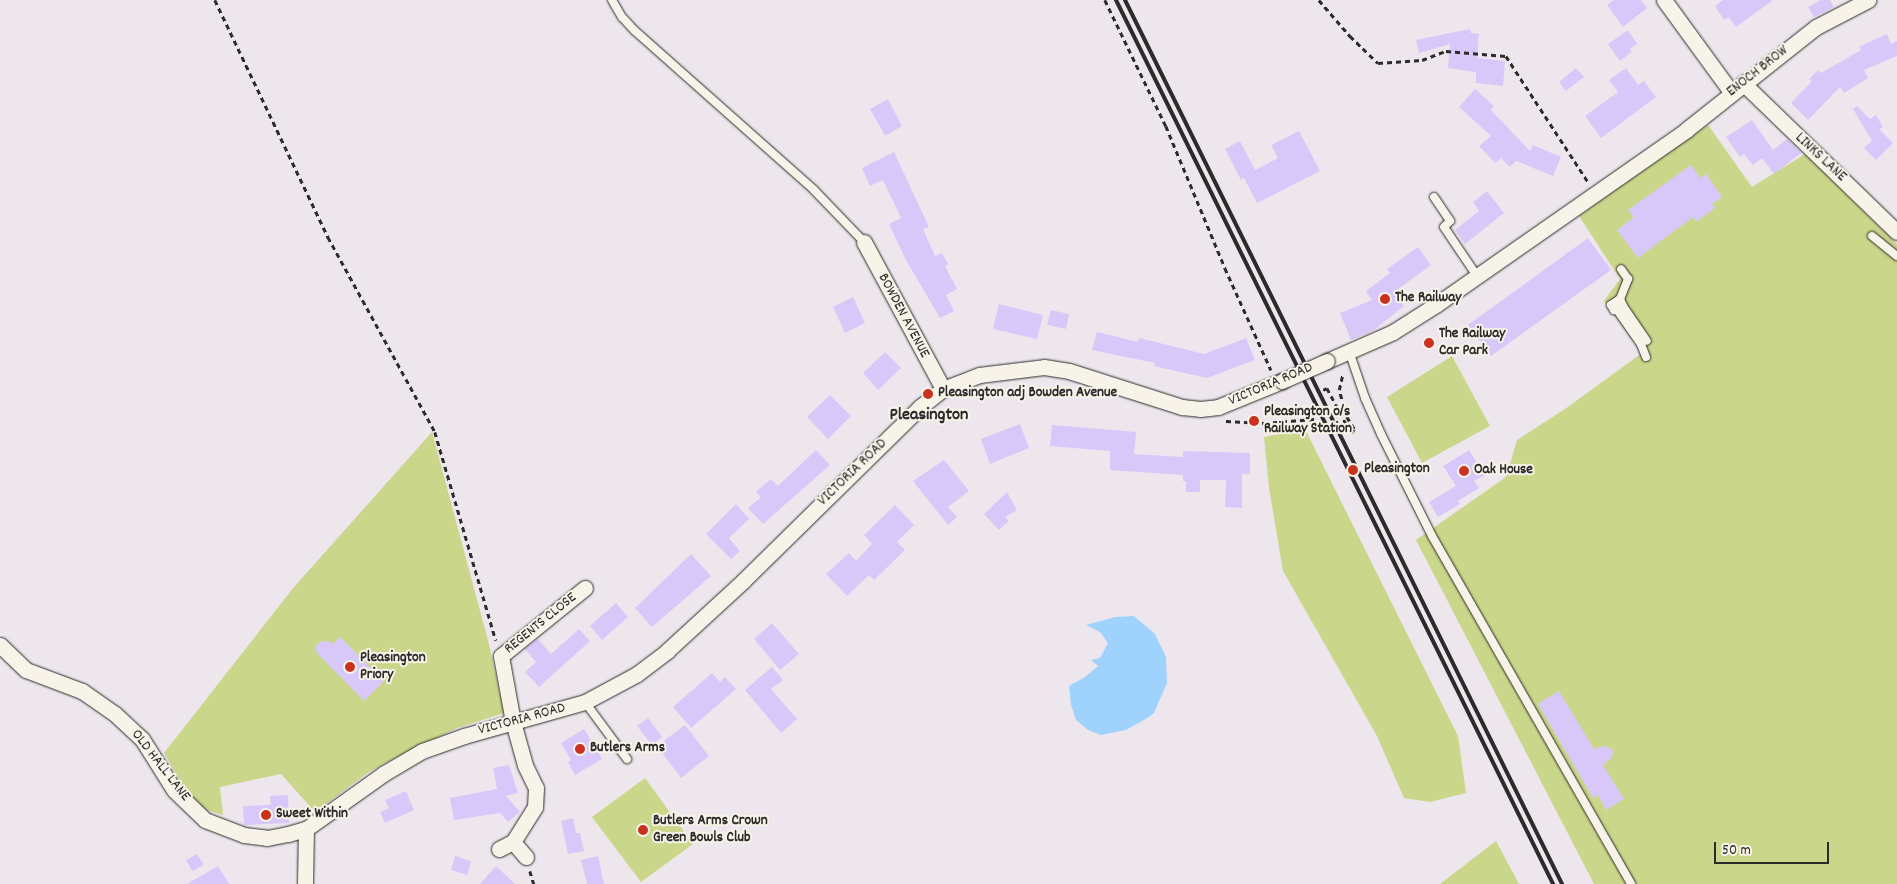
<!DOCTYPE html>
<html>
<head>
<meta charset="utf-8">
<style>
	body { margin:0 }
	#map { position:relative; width:1897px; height:884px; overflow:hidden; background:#eee6ed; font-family:Dekko,sans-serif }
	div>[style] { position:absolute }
	.green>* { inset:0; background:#cad689 }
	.water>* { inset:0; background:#9fd2fd }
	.building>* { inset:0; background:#d8c8fa }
	.path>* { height:2.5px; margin-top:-1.25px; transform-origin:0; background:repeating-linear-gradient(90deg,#2b2b2b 0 5px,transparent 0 9px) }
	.roads { filter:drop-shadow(0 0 1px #2b2b2b) drop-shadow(0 0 1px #2b2b2b) }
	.lane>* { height:8px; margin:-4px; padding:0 4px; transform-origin:4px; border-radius:4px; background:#f7f3e8 }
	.street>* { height:15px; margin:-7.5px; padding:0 7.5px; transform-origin:7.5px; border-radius:7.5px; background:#f7f3e8 }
	.rail>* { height:4px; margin:-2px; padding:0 2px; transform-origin:2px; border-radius:2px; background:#2b2b2b }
	.bridges { filter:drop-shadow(0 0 1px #2b2b2b) drop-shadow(0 0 1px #2b2b2b) }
	.street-bridge>* { height:15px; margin:-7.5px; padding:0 7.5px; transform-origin:7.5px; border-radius:7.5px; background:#f7f3e8 }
	.dots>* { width:14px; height:14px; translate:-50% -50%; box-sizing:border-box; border:2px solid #f7f3e8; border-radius:50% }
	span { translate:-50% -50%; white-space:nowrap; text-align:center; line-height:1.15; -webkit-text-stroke:4px #f7f3e8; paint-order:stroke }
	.street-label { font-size:15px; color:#2b2b2b }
	.poi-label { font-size:15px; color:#2b2b2b; font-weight:700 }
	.left { translate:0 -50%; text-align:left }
	.quarter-label { font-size:18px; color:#2b2b2b; font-weight:700 }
	.scale { position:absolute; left:1714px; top:842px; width:115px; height:22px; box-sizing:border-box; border:2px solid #2b2b2b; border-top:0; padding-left:6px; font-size:15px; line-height:18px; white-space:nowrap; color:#2b2b2b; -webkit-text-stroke:4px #f7f3e8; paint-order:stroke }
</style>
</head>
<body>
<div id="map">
	<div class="green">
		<i style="clip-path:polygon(1708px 125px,1752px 187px,1805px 154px,1897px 244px,1897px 884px,1594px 884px,1416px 540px,1506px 477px,1517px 440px,1565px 409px,1642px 353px,1604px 301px,1620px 279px,1579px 216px)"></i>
		<i style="clip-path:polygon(1452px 356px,1490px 426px,1422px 463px,1387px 397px)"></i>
		<i style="clip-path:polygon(1305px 429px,1458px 736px,1466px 793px,1430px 802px,1404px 798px,1377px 736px,1283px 571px,1269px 488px,1264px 437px)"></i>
		<i style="clip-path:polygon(432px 432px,489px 644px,504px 713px,457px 728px,385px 763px,366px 774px,315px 812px,281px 774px,220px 787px,223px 815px,206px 810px,188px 795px,164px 753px,294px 587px)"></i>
		<i style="clip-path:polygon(645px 778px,693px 844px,641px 882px,592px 817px)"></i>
		<i style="clip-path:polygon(1496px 841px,1519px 884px,1440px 884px)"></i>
	</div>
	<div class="water">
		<i style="clip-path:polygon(1134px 616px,1155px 634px,1166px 657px,1167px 683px,1154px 713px,1149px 717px,1126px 730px,1101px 735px,1088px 730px,1076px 720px,1071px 705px,1069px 686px,1085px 677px,1098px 666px,1091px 660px,1100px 658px,1108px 643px,1100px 632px,1086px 625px,1115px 617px)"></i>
	</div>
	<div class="building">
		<i style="clip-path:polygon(1614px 0,1641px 0,1647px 8px,1623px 27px,1607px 5px)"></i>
		<i style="clip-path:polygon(1723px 0,1773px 0,1736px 27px,1729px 17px,1724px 20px,1715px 6px)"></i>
		<i style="clip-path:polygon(1821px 0,1830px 0,1834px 7px,1814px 17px,1808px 7px)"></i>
		<i style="clip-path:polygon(1470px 29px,1471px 33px,1479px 34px,1477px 58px,1505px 61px,1503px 86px,1476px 83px,1476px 72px,1448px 68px,1450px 44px,1419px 53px,1416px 40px)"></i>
		<i style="clip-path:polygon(1628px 30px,1637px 44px,1630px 49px,1632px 52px,1620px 61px,1608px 44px)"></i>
		<i style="clip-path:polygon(1887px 34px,1891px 44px,1897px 41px,1897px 56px,1864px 70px,1868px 78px,1844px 93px,1840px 87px,1808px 120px,1791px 103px,1812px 81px,1809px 79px,1818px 70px,1821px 73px,1861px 50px,1859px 47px)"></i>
		<i style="clip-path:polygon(1576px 68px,1584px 77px,1566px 91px,1559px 82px)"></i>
		<i style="clip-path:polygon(1626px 68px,1638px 85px,1644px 81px,1656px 97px,1601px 138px,1585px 116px,1618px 92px,1609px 80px)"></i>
		<i style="clip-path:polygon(1475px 89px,1494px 106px,1491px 110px,1530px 151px,1533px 145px,1561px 157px,1553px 176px,1516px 161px,1510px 167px,1501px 158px,1495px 163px,1479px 146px,1491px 136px,1459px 107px)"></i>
		<i style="clip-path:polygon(888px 99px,902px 126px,885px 136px,870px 109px)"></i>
		<i style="clip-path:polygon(1857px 106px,1870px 119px,1876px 115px,1883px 127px,1879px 129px,1893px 143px,1876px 160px,1864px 148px,1872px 141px,1853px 109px)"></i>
		<i style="clip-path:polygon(1752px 120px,1773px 150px,1787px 139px,1801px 153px,1774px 174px,1762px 158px,1753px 165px,1744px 154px,1740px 157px,1726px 137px)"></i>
		<i style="clip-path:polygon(1299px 131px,1320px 171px,1257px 203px,1244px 178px,1241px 180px,1225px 149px,1240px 141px,1255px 170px,1278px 158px,1271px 145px)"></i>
		<i style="clip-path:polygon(894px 152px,929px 227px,923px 229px,935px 256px,942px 253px,948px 264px,945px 266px,957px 289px,946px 295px,954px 311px,940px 318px,906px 260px,889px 224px,901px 218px,883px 180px,870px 186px,862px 168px)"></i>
		<i style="clip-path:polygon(1691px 165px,1700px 178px,1706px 174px,1722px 197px,1712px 204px,1715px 208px,1696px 222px,1693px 217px,1638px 258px,1617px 230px,1634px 217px,1628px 210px)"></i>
		<i style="clip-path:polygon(1487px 191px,1504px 213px,1465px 244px,1455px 230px,1479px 211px,1473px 202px)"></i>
		<i style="clip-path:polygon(1588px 238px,1611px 270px,1491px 356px,1468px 325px)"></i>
		<i style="clip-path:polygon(1418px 247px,1431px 265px,1394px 292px,1404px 306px,1374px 330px,1351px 340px,1340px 313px,1372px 300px,1366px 291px,1390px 273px,1387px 269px)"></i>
		<i style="clip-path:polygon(853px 297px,865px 323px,845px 333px,833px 307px)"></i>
		<i style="clip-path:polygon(999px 304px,1043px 315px,1037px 339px,993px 329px)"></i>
		<i style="clip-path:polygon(1051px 310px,1069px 314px,1066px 329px,1047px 325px)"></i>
		<i style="clip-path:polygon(1097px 332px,1138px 342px,1139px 338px,1204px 354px,1246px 338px,1255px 360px,1207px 378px,1154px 366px,1155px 363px,1092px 350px)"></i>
		<i style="clip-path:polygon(885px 352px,901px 368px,878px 390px,863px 373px)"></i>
		<i style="clip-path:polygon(830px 395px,851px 416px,828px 439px,807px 417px)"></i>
		<i style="clip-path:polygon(1020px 424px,1029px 448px,990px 464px,981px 439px)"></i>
		<i style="clip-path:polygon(1052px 425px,1136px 432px,1134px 454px,1183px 457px,1183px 451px,1250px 453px,1250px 474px,1242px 474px,1242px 508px,1225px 507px,1226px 480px,1200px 480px,1200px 492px,1186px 492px,1186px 481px,1183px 481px,1183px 475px,1110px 470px,1110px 451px,1050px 446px)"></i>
		<i style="clip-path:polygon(816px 450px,830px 465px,763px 524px,748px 508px,761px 497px,756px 492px,771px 479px,778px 486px)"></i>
		<i style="clip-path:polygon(1469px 450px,1485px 475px,1474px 481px,1479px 488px,1458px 501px,1460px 504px,1438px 517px,1429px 502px,1456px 486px,1443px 466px)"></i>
		<i style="clip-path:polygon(944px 460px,969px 491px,948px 507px,957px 517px,948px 525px,913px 481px)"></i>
		<i style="clip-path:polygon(1007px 492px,1017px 510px,1005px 517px,1009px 521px,999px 530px,984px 514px)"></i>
		<i style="clip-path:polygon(736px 504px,749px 519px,729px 538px,740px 551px,731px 559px,706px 534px)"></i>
		<i style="clip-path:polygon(895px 505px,914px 525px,897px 542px,905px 550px,874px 580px,869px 575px,847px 596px,826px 574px,849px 553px,856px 561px,872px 544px,864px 535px)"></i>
		<i style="clip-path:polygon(691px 554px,711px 576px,652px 627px,635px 608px)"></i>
		<i style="clip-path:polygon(616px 603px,628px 617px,602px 640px,590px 626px)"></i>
		<i style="clip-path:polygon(772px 623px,799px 654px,780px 670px,754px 639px)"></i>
		<i style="clip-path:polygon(579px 629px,590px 641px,539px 687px,525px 672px,536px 662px,525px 649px,538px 639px,551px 654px)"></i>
		<i style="clip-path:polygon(340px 637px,384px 681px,364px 701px,317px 653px,315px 647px,320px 642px,328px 641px,333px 644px)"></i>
		<i style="clip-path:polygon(772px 667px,783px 680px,771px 689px,797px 719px,781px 733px,745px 690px)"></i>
		<i style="clip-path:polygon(712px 673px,720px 682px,725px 677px,736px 689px,691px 728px,673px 707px)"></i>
		<i style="clip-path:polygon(1559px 691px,1594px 749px,1605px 746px,1613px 750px,1612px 757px,1603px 765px,1624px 799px,1606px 810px,1598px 795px,1593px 798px,1538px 704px)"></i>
		<i style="clip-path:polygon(648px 718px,662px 737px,652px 745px,637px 726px)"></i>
		<i style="clip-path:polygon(685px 725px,709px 756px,681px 778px,657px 746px)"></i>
		<i style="clip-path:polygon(584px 729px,602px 759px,575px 775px,568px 762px,571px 760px,561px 743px)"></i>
		<i style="clip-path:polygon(509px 765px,518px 793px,506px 796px,520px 812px,508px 822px,500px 813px,454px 820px,450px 798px,497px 789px,493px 768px)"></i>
		<i style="clip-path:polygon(406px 791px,414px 810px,385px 823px,380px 812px,389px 808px,385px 800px)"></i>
		<i style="clip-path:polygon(288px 795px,289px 823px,244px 825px,243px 806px,271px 805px,270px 796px)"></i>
		<i style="clip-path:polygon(573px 818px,576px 833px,580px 833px,584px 851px,568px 854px,561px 821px)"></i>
		<i style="clip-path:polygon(197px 854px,204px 865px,192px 871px,186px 860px)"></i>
		<i style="clip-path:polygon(455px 856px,471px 861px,467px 875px,451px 870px)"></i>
		<i style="clip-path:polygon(598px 856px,604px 884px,587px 884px,581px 860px)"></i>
		<i style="clip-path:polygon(218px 866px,229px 884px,187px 884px)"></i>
		<i style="clip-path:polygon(496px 866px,515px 884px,480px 884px)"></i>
	</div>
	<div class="path">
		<i style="left:215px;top:0;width:263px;rotate:64.5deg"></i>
		<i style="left:328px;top:237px;width:222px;rotate:61.2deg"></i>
		<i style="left:435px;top:432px;width:217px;rotate:73.7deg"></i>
		<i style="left:1105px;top:0;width:140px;rotate:64.2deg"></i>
		<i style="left:1166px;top:126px;width:154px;rotate:67.4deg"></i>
		<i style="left:1225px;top:268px;width:112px;rotate:65.7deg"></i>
		<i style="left:1319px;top:0;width:48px;rotate:49.3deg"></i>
		<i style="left:1350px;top:36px;width:39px;rotate:44deg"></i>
		<i style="left:1378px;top:63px;width:44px;rotate:-3.9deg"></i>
		<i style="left:1422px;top:60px;width:26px;rotate:-21deg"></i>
		<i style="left:1446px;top:51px;width:60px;rotate:4.8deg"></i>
		<i style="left:1506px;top:56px;width:150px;rotate:56.9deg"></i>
		<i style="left:1323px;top:390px;width:4px;rotate:-27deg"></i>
		<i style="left:1327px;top:388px;width:51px;rotate:61.9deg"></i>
		<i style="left:1351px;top:433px;width:5px;rotate:-53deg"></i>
		<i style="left:1354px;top:429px;width:15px;rotate:-122deg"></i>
		<i style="left:1346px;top:416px;width:27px;rotate:-105deg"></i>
		<i style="left:1339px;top:390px;width:17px;rotate:-77deg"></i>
		<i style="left:1226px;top:421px;width:38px;rotate:3deg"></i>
		<i style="left:1264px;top:423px;width:51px;rotate:-4.5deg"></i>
		<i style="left:530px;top:871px;width:14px;rotate:73deg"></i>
	</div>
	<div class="roads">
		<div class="lane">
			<i style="left:612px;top:0;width:20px;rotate:60deg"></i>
			<i style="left:622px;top:17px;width:18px;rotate:47deg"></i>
			<i style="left:634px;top:30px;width:241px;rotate:41.6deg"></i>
			<i style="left:814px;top:190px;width:72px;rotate:46.1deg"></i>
			<i style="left:1434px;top:197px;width:29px;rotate:56deg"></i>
			<i style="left:1450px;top:221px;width:8px;rotate:135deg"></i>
			<i style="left:1444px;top:227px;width:59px;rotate:56deg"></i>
			<i style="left:1872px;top:236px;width:32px;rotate:39deg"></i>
			<i style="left:1620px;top:299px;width:8px;rotate:67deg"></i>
			<i style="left:1623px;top:306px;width:10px;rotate:156deg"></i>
			<i style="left:1614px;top:310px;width:6px;rotate:-121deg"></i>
			<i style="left:1611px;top:305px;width:11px;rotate:-34deg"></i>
			<i style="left:1620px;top:299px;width:22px;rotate:-68deg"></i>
			<i style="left:1628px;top:279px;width:12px;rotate:-125deg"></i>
			<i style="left:1623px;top:306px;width:42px;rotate:55.6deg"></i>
			<i style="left:1617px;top:310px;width:42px;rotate:54.8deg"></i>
			<i style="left:1641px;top:344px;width:14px;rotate:69deg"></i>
			<i style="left:1349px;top:351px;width:50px;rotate:71.2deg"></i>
			<i style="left:1365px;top:398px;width:39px;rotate:66deg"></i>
			<i style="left:1381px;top:434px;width:114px;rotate:63.4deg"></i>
			<i style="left:1432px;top:536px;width:401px;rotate:60.2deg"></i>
			<i style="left:585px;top:702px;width:71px;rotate:53.6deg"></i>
		</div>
		<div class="street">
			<i style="left:1664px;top:0;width:114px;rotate:53.9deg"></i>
			<i style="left:1743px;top:83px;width:214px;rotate:44.1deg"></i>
			<i style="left:864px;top:242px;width:167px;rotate:61.7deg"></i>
			<i style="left:1327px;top:361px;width:72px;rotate:-23.7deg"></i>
			<i style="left:1393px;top:332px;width:52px;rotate:-32.5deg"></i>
			<i style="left:1437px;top:304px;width:304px;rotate:-34.9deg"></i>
			<i style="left:1686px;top:130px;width:166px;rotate:-38.4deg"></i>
			<i style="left:1816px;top:27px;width:59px;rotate:-27.4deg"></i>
			<i style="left:0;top:645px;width:36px;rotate:44deg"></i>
			<i style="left:26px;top:670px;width:60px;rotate:20.6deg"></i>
			<i style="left:82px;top:691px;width:40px;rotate:34.9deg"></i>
			<i style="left:115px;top:714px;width:37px;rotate:43deg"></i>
			<i style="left:142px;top:739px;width:60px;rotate:57.9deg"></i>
			<i style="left:174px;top:790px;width:43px;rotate:44.1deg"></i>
			<i style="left:205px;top:820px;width:42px;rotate:21deg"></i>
			<i style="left:244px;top:835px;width:23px;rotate:7deg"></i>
			<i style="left:267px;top:838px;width:21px;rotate:-11deg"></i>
			<i style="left:288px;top:834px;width:19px;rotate:-16deg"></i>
			<i style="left:306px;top:829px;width:95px;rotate:-35.5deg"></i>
			<i style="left:383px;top:774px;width:45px;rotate:-30.5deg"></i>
			<i style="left:422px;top:751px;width:45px;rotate:-19.7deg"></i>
			<i style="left:464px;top:736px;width:126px;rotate:-15.7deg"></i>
			<i style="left:585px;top:702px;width:59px;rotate:-28.3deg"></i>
			<i style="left:637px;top:674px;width:38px;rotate:-37deg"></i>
			<i style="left:667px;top:651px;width:103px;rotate:-42.6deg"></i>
			<i style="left:743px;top:581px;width:248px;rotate:-44.5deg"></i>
			<i style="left:920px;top:407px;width:29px;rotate:-38deg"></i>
			<i style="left:943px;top:389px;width:39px;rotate:-21deg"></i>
			<i style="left:979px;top:375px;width:65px;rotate:-7deg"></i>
			<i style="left:1044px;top:367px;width:25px;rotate:9deg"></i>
			<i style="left:1069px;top:371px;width:119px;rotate:17.7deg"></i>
			<i style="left:1182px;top:407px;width:18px;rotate:6deg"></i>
			<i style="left:1200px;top:409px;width:18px;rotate:-6deg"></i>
			<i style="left:1218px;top:407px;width:69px;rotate:-22.1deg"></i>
			<i style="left:499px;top:849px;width:16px;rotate:-27deg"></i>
			<i style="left:526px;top:857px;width:20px;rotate:-131deg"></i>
			<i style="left:513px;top:842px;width:41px;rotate:-57.8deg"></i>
			<i style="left:535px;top:807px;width:19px;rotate:-87deg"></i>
			<i style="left:536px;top:788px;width:25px;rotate:-116deg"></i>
			<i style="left:525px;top:765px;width:45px;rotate:-105.6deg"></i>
			<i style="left:513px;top:722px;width:67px;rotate:-100.3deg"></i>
			<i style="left:501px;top:656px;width:108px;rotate:-39deg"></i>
			<i style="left:305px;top:884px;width:55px;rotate:-89deg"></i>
		</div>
	</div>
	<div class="rail">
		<i style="left:1116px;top:0;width:986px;rotate:63.69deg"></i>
		<i style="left:1125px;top:0;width:986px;rotate:63.69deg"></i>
	</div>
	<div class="bridges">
		<div class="street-bridge">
			<i style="left:1282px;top:381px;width:49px;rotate:-24deg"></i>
		</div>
	</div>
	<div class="dots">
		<i style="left:1385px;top:299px;background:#c8321e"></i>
		<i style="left:1429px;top:343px;background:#c8321e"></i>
		<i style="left:928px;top:394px;background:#c8321e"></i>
		<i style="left:1254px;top:421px;background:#c8321e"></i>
		<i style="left:1353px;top:470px;background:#c8321e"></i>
		<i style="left:1464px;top:471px;background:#c8321e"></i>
		<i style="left:350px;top:667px;background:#c8321e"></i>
		<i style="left:580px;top:749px;background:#c8321e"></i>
		<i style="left:266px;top:815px;background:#c8321e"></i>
		<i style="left:643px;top:830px;background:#c8321e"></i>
	</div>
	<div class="street-label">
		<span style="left:1758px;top:72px;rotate:-38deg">ENOCH BROW</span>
		<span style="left:1820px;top:158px;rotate:43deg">LINKS LANE</span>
		<span style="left:903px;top:316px;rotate:62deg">BOWDEN AVENUE</span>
		<span style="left:1271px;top:385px;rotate:-23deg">VICTORIA ROAD</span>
		<span style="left:853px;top:473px;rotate:-44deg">VICTORIA ROAD</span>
		<span style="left:541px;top:624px;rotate:-39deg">REGENTS CLOSE</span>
		<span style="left:522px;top:720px;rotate:-15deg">VICTORIA ROAD</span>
		<span style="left:160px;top:766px;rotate:52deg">OLD HALL LANE</span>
	</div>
	<div class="poi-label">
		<span class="left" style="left:1395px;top:299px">The Railway</span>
		<span class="left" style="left:1439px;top:343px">The Railway<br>Car Park</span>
		<span class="left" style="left:938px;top:394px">Pleasington adj Bowden Avenue</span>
		<span class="left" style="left:1264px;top:421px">Pleasington o/s<br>Railway Station</span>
		<span class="left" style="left:1364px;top:470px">Pleasington</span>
		<span class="left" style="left:1474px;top:471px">Oak House</span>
		<span class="left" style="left:360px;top:667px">Pleasington<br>Priory</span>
		<span class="left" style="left:590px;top:749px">Butlers Arms</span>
		<span class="left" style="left:276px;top:815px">Sweet Within</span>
		<span class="left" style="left:653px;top:830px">Butlers Arms Crown<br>Green Bowls Club</span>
	</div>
	<div class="quarter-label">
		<span style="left:929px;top:416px">Pleasington</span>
	</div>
	<div class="scale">50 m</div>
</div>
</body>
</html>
